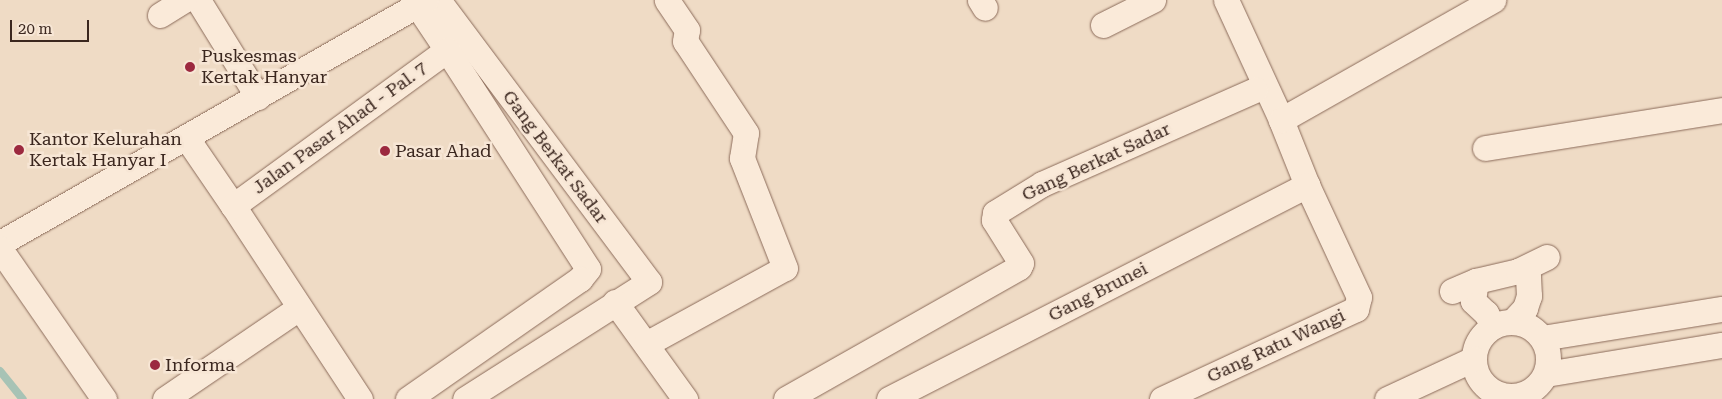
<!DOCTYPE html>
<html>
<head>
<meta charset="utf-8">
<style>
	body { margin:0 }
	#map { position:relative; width:1722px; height:399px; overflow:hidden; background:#efdbc5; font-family:"Roboto Serif",serif }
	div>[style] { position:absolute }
	.stream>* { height:8px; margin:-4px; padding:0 4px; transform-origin:4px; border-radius:4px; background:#a7c3b5 }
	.roads { filter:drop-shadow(0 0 1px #8b6b5a) drop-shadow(0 0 1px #8b6b5a) }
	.minor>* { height:25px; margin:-12.5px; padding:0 12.5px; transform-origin:12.5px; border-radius:12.5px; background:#faead9 }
	.minor>.ring { margin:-12.5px; padding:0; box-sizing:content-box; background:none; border:25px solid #faead9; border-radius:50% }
	.dots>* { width:14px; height:14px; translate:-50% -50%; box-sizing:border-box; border:2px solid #f7e6d5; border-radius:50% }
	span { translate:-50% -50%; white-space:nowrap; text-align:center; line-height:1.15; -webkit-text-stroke:5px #f7e6d5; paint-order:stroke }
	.poi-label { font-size:18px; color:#3b271f }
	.left { translate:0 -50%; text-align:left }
	.street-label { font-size:18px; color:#3b271f }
	.scale { position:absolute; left:10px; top:20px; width:79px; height:22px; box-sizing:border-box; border:2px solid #3b271f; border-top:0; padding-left:6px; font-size:15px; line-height:18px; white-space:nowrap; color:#3b271f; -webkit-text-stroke:4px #f7e6d5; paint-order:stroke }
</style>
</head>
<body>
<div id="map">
	<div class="stream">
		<i style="left:0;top:371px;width:36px;rotate:51deg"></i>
	</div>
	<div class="roads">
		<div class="minor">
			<i style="left:198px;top:0;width:114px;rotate:58.3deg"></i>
			<i style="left:438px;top:0;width:352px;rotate:53.2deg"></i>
			<i style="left:649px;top:282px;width:218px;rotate:147.5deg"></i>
			<i style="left:980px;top:0;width:9px;rotate:58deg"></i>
			<i style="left:1226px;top:0;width:134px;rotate:65.3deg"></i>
			<i style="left:417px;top:5px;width:54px;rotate:56.3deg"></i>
			<i style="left:160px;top:15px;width:28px;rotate:-32deg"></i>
			<i style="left:1103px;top:25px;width:56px;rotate:-26.6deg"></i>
			<i style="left:186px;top:137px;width:83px;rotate:55.7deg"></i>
			<i style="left:1485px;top:148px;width:240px;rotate:-9.1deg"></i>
			<i style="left:0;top:243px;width:490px;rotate:-29.7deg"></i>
			<i style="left:0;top:249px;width:183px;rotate:55.3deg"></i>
			<i style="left:1476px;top:281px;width:20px;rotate:99deg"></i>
			<i style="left:1473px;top:301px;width:18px;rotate:43deg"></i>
			<i style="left:1486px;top:313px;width:15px;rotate:62deg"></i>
			<i style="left:1452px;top:291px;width:26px;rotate:-23deg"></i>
			<i style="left:1476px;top:281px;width:43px;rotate:-13.4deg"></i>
			<i style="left:1518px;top:271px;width:32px;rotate:-26deg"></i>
			<i style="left:615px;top:302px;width:120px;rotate:54.2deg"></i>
			<i class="ring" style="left:1474px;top:322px;width:49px;height:49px"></i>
			<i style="left:1512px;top:322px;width:19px;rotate:-47deg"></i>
			<i style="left:1525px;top:308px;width:13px;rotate:-72deg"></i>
			<i style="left:1529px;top:296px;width:20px;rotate:-93deg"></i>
			<i style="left:1528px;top:276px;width:11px;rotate:-153deg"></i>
			<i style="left:1542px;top:338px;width:182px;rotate:-9.2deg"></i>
			<i style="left:646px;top:344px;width:158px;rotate:-28.7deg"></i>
			<i style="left:785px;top:268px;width:118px;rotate:-111.4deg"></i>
			<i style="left:742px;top:158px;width:25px;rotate:-81deg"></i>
			<i style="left:746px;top:133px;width:110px;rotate:-123.5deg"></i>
			<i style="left:685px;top:41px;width:11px;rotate:-80deg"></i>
			<i style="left:687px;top:30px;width:36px;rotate:-124deg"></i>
			<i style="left:1546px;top:374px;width:178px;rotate:-9.4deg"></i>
			<i style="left:165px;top:399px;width:162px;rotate:-34.2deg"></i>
			<i style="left:360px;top:399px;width:231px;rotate:-123.3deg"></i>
			<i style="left:233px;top:206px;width:265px;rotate:-36.1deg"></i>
			<i style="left:447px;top:50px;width:260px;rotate:57.2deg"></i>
			<i style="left:588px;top:269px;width:13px;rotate:129deg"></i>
			<i style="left:580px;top:279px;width:210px;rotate:145.1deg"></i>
			<i style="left:786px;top:399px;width:268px;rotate:-29.5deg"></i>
			<i style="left:1019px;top:267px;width:4px;rotate:-63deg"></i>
			<i style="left:1021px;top:263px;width:51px;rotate:-122.1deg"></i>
			<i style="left:994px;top:220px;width:7px;rotate:-82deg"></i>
			<i style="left:995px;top:213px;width:55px;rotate:-31.7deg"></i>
			<i style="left:1042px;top:184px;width:233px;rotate:-23.8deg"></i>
			<i style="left:889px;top:399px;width:470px;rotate:-27.1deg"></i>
			<i style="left:1307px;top:185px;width:70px;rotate:-111.8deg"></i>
			<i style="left:1281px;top:120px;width:244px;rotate:-29.5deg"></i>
			<i style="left:1162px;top:399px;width:214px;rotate:-24.9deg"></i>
			<i style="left:1356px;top:309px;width:12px;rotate:-76deg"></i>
			<i style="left:1359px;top:297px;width:123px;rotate:-114.9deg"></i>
			<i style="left:1387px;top:399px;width:95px;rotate:-24.9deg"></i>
		</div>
	</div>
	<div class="dots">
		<i style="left:190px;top:67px;background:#9c293f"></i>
		<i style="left:19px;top:150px;background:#9c293f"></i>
		<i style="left:385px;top:151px;background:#9c293f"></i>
		<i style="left:155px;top:365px;background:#9c293f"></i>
	</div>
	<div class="poi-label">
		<span class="left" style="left:201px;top:67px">Puskesmas<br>Kertak Hanyar</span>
		<span class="left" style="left:29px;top:150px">Kantor Kelurahan<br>Kertak Hanyar I</span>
		<span class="left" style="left:395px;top:151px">Pasar Ahad</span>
		<span class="left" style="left:165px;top:365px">Informa</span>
	</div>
	<div class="street-label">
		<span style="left:340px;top:128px;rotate:-36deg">Jalan Pasar Ahad - Pal. 7</span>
		<span style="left:555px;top:157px;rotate:53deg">Gang Berkat Sadar</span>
		<span style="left:1096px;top:162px;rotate:-25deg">Gang Berkat Sadar</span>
		<span style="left:1098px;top:292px;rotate:-27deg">Gang Brunei</span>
		<span style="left:1276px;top:346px;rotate:-25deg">Gang Ratu Wangi</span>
	</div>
	<div class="scale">20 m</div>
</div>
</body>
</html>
